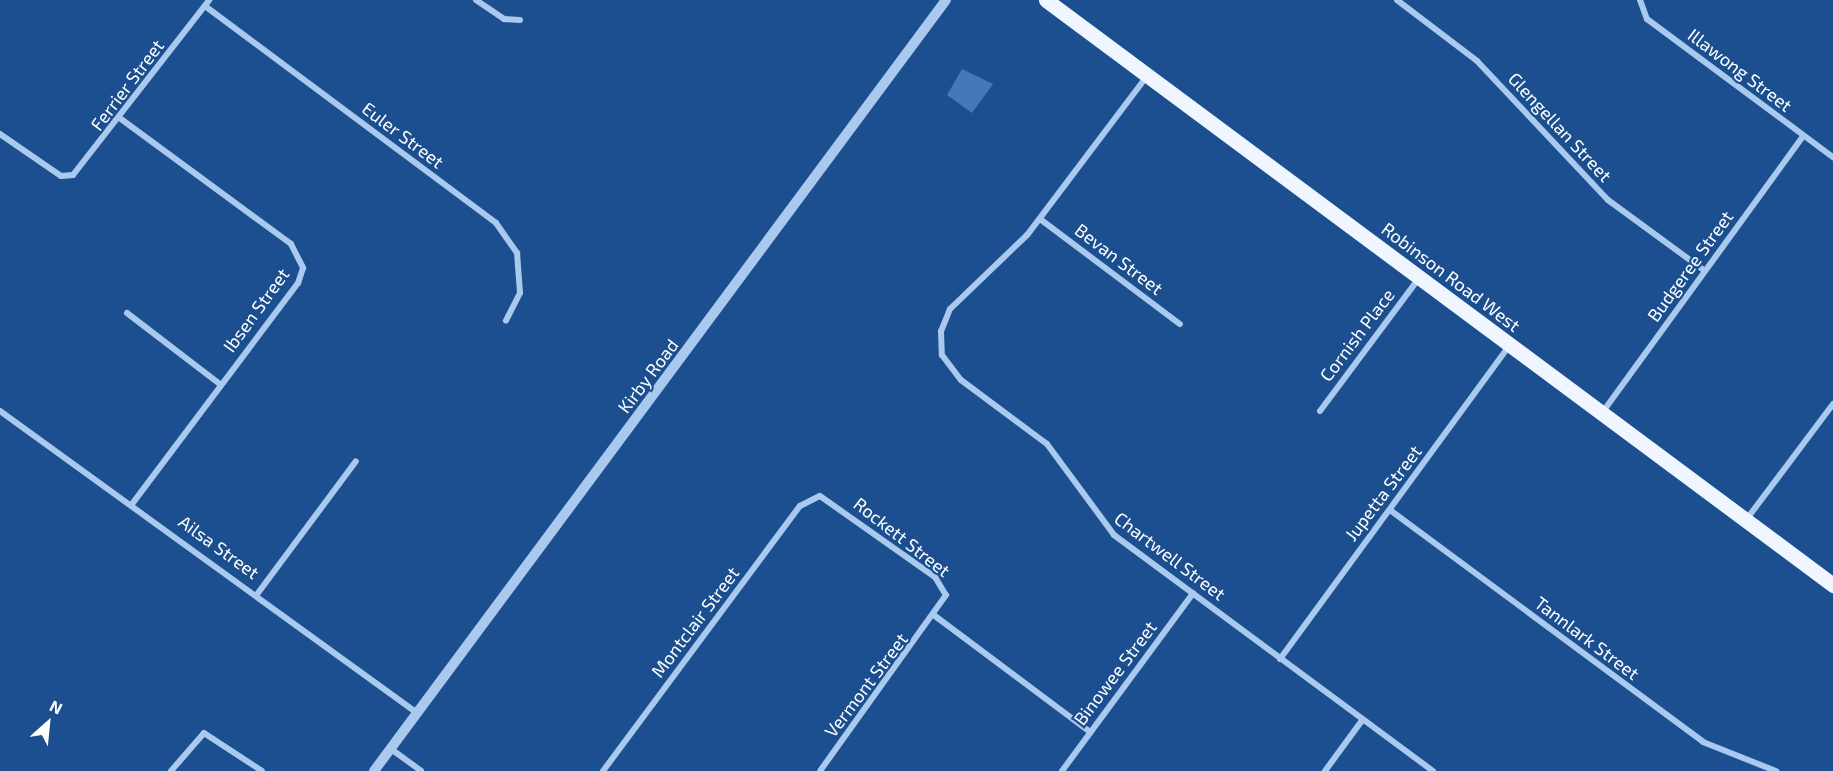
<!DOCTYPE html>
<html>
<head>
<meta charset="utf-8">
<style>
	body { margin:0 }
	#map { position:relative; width:1833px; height:771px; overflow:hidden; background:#1b4f8f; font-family:"Exo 2",sans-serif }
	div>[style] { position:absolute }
	.building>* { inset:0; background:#4478b7 }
	.minor>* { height:6px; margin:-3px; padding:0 3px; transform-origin:3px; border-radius:3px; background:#a9c9ee }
	.tertiary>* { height:10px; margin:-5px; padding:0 5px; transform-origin:5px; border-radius:5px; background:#a9c9ee }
	.primary>* { height:15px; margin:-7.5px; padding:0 7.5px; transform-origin:7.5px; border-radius:7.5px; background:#f0f6ff }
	span { translate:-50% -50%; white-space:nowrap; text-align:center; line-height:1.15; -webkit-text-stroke:4.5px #1b4f8f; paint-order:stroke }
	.street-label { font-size:18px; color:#fff }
	.north { position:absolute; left:18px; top:693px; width:60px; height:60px; -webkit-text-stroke:4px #1b4f8f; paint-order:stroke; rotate:27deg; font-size:16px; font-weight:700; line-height:24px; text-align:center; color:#fff }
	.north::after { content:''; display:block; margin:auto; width:21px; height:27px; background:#fff; clip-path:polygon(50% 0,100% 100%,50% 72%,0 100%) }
</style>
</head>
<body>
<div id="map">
	<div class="building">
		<i style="clip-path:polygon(962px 69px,993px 84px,972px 113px,947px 95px)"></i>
	</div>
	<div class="minor">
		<i style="left:476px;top:0;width:34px;rotate:34deg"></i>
		<i style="left:504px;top:19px;width:16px;rotate:4deg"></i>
		<i style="left:1397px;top:0;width:101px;rotate:37.3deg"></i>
		<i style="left:1477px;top:61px;width:191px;rotate:46.7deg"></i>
		<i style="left:1608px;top:200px;width:120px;rotate:36.2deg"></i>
		<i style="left:1640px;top:0;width:20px;rotate:70deg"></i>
		<i style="left:1647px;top:19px;width:232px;rotate:36.6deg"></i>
		<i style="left:205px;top:6px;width:363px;rotate:36.7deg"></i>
		<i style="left:496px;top:223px;width:37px;rotate:55deg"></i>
		<i style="left:517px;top:253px;width:40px;rotate:85.7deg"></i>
		<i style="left:520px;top:293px;width:31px;rotate:117deg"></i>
		<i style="left:1147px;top:76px;width:199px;rotate:127deg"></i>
		<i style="left:1027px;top:235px;width:107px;rotate:136.1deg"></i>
		<i style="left:950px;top:309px;width:24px;rotate:112deg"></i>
		<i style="left:941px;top:331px;width:24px;rotate:88deg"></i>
		<i style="left:942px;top:355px;width:31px;rotate:53deg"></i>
		<i style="left:961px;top:380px;width:107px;rotate:36.7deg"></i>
		<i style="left:1047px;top:444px;width:113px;rotate:53.6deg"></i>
		<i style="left:1114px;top:535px;width:397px;rotate:36.5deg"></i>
		<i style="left:121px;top:119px;width:211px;rotate:36.3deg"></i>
		<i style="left:291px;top:244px;width:27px;rotate:63deg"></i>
		<i style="left:303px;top:268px;width:16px;rotate:108deg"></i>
		<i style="left:298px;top:283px;width:275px;rotate:126.9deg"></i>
		<i style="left:0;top:134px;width:74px;rotate:34.5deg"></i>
		<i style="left:61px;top:176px;width:12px;rotate:-5deg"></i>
		<i style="left:73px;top:175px;width:222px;rotate:-52.1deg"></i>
		<i style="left:1040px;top:219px;width:175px;rotate:36.9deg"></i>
		<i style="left:127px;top:313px;width:117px;rotate:37.4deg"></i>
		<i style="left:0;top:411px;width:515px;rotate:35.91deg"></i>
		<i style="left:1320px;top:411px;width:166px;rotate:-53.3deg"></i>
		<i style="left:1602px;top:413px;width:342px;rotate:-54deg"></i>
		<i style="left:1390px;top:510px;width:390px;rotate:36.5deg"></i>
		<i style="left:1703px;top:742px;width:79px;rotate:21.7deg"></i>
		<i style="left:1746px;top:520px;width:145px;rotate:-53.1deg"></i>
		<i style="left:258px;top:593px;width:164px;rotate:-53.4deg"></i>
		<i style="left:935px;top:616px;width:194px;rotate:36.8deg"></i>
		<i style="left:1280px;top:659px;width:389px;rotate:-53.8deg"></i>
		<i style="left:391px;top:749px;width:37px;rotate:36deg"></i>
		<i style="left:171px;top:771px;width:50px;rotate:-49deg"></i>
		<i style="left:204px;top:733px;width:69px;rotate:33.2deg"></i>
		<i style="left:603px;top:771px;width:330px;rotate:-53.4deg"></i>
		<i style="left:800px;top:506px;width:22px;rotate:-27deg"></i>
		<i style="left:820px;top:496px;width:141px;rotate:35.2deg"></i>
		<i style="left:935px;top:577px;width:21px;rotate:59deg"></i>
		<i style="left:946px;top:595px;width:216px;rotate:125.6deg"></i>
		<i style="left:1062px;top:771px;width:221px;rotate:-53.6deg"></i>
		<i style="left:1325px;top:771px;width:64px;rotate:-53.8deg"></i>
	</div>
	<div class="tertiary">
		<i style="left:374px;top:771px;width:960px;rotate:-53.43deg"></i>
	</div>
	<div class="primary">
		<i style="left:1046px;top:0;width:981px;rotate:36.62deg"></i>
	</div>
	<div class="street-label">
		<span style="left:1740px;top:70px;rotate:37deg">Illawong Street</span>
		<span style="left:127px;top:85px;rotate:-53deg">Ferrier Street</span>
		<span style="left:1560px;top:127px;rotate:47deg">Glengellan Street</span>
		<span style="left:403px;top:135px;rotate:37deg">Euler Street</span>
		<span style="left:1119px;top:259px;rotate:37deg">Bevan Street</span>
		<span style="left:1690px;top:266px;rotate:-54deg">Budgeree Street</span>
		<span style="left:1451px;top:277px;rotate:37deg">Robinson Road West</span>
		<span style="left:256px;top:310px;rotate:-54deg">Ibsen Street</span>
		<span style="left:1357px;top:335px;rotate:-53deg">Cornish Place</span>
		<span style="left:648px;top:376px;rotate:-53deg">Kirby Road</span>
		<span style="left:1383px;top:493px;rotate:-53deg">Jupetta Street</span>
		<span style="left:902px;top:537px;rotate:38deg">Rockett Street</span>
		<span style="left:219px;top:547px;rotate:36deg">Ailsa Street</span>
		<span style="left:1170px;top:556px;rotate:37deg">Chartwell Street</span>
		<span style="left:695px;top:622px;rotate:-53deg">Montclair Street</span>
		<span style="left:1587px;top:638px;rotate:37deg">Tannlark Street</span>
		<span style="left:1115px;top:673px;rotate:-53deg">Binowee Street</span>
		<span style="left:866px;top:685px;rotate:-53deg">Vermont Street</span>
	</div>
	<div class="north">N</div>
</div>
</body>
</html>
